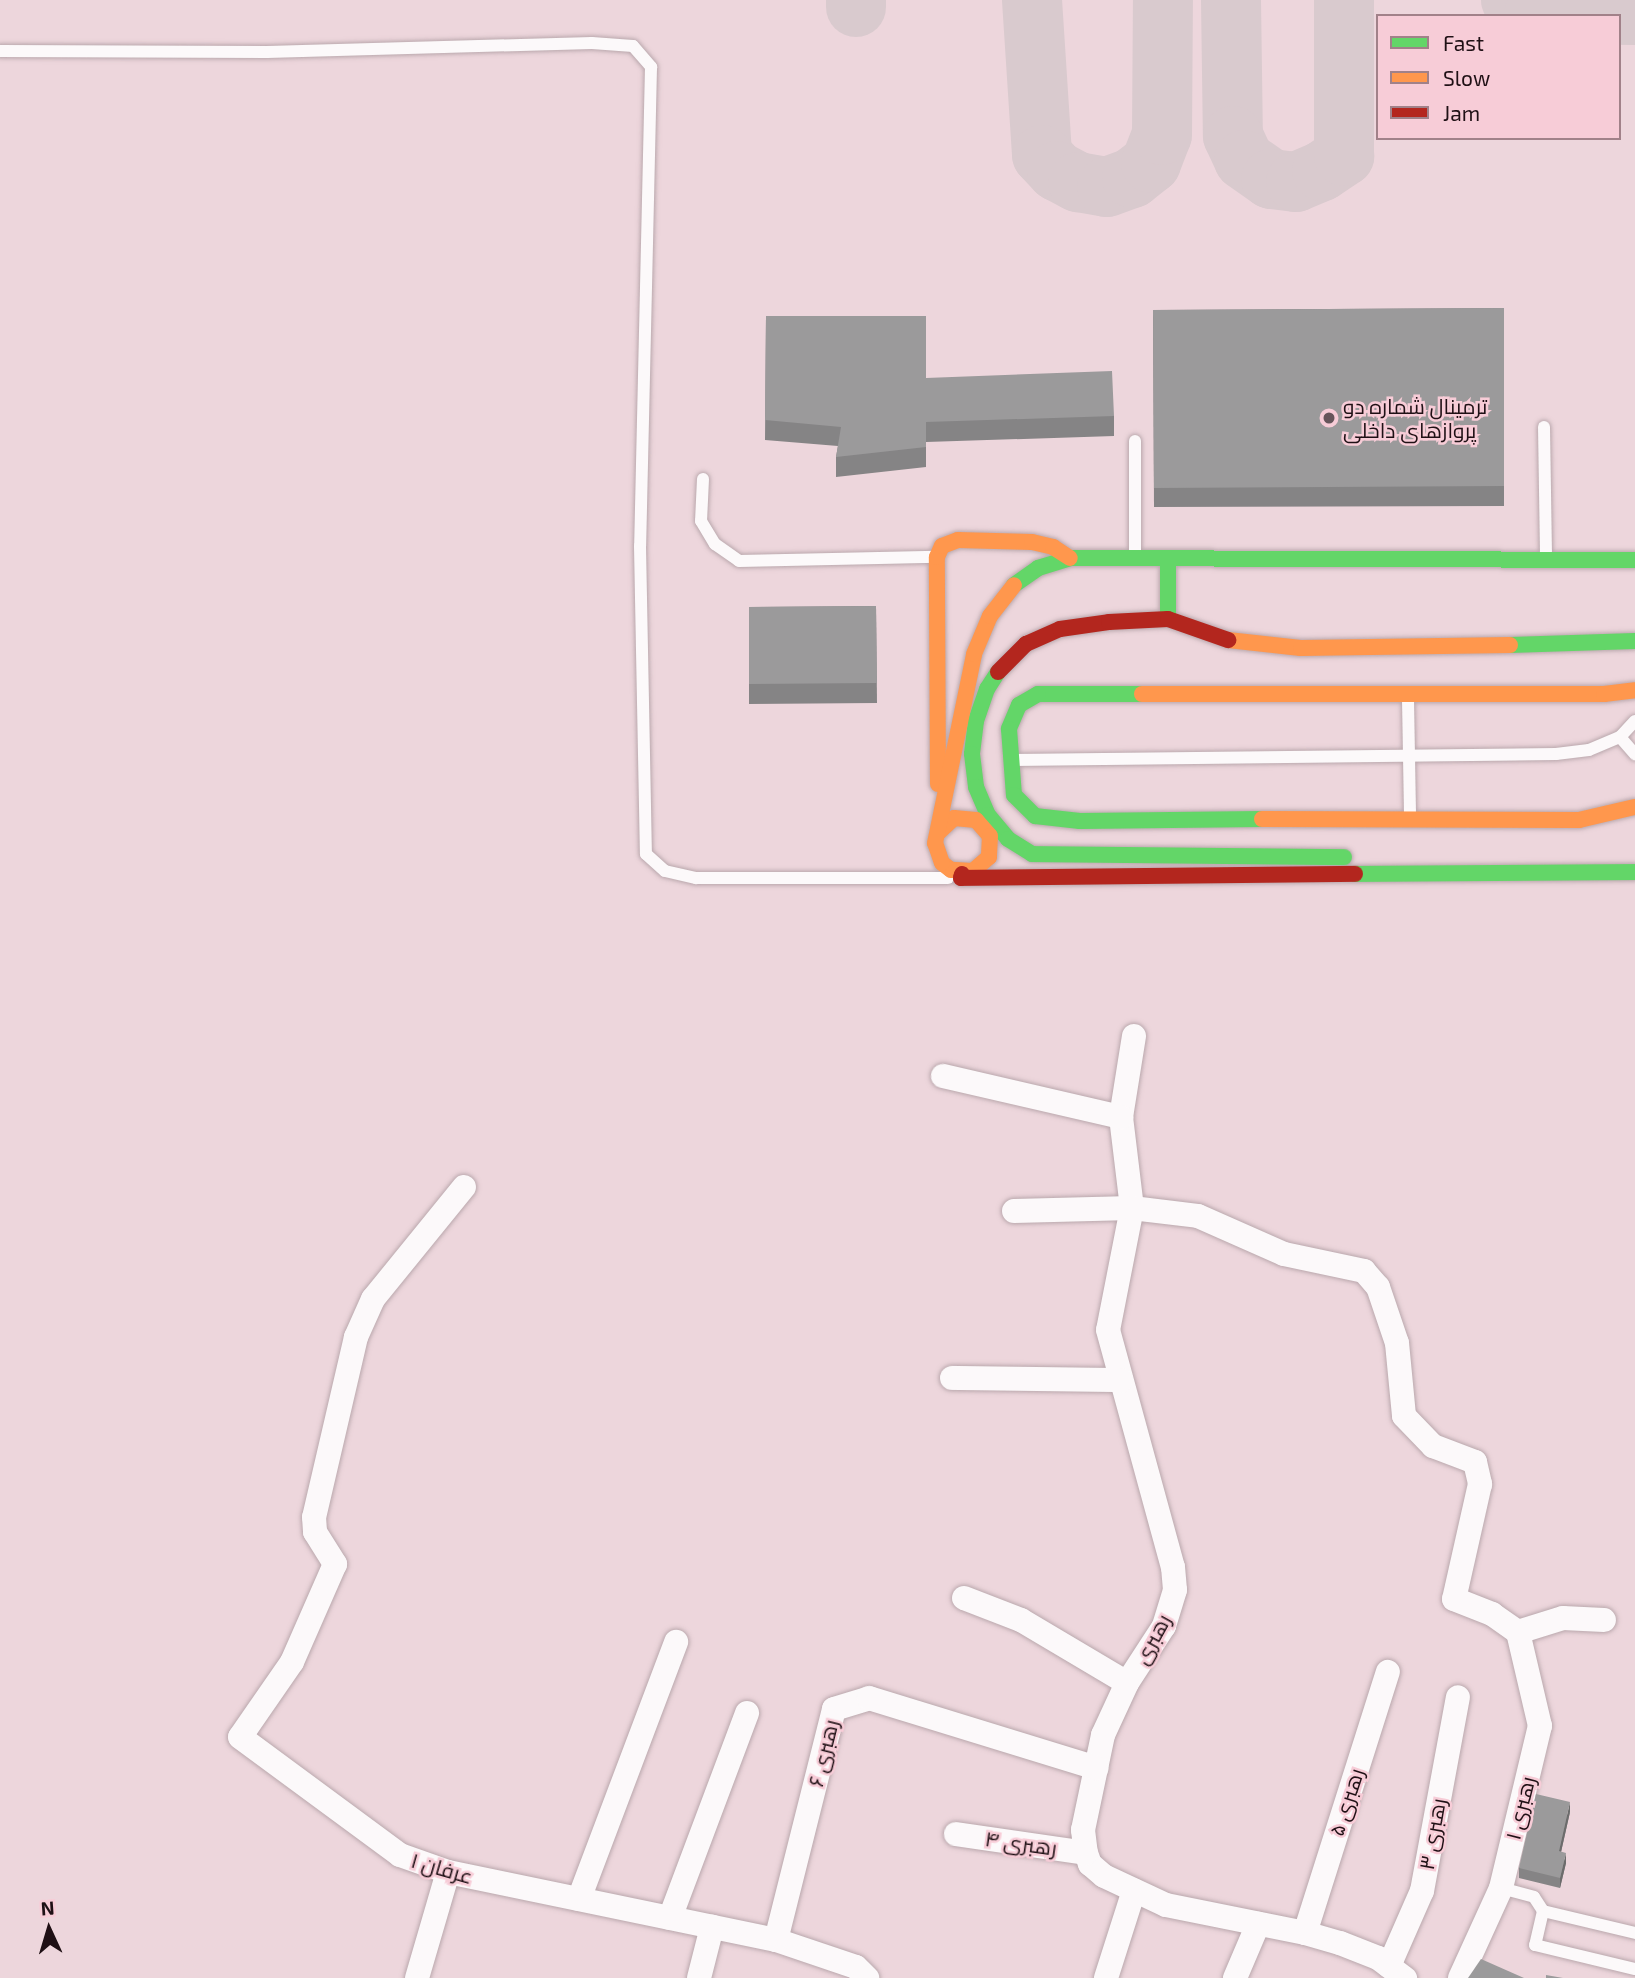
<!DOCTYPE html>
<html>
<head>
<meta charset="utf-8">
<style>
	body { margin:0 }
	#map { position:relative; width:1635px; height:1978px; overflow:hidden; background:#edd6dc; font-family:"Exo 2",Cairo,sans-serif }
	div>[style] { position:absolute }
	.taxiway>* { height:60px; margin:-30px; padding:0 30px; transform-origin:30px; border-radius:30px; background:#d9cace }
	.roads { filter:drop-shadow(0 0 2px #baa8ad) drop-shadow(0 0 2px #baa8ad) }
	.lane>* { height:12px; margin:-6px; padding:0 6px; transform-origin:6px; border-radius:6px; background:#fcf9fa }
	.street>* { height:24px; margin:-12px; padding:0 12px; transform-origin:12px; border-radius:12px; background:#fcf9fa }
	.fast>* { height:16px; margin:-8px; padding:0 8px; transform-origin:8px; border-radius:8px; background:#63d668 }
	.slow>* { height:16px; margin:-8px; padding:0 8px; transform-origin:8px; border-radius:8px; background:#ff974d }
	.jam>* { height:16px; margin:-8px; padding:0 8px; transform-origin:8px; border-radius:8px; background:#b3261e }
	.wall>* { inset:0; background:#858485 }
	.shaded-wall>* { inset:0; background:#6c6c6c }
	.building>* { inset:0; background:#9b9a9b }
	.dots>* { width:19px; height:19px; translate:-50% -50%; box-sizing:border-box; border:4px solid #f7ccd7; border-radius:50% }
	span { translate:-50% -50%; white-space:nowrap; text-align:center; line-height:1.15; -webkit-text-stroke:5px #f7ccd7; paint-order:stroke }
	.poi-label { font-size:21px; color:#1f1015 }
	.left { translate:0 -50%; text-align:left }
	.street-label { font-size:21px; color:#1f1015 }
	.legend { position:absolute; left:1376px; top:14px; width:245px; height:126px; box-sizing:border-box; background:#f7ccd7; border:2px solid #a18189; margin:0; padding:9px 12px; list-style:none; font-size:21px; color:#1f1015 }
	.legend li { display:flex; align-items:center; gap:14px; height:35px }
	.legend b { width:35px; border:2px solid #a18189 }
	.north { position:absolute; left:14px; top:1894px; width:70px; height:70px; -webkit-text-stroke:5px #f7ccd7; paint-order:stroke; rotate:356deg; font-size:19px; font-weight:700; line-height:28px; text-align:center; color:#1f1015 }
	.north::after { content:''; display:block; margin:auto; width:24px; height:32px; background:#1f1015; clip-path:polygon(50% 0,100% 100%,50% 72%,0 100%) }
</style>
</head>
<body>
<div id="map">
	<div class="taxiway">
		<i style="left:856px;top:0;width:7px;rotate:90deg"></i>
		<i style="left:1032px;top:0;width:155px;rotate:86.3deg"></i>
		<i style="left:1042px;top:155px;width:22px;rotate:47deg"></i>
		<i style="left:1057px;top:171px;width:24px;rotate:28deg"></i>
		<i style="left:1078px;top:182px;width:29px;rotate:10deg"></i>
		<i style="left:1107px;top:187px;width:27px;rotate:-20deg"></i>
		<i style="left:1132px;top:178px;width:24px;rotate:-38deg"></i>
		<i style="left:1151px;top:163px;width:30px;rotate:-69deg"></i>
		<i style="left:1162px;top:135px;width:135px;rotate:-89.6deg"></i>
		<i style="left:1231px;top:0;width:136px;rotate:89.2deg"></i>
		<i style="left:1233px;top:136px;width:26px;rotate:65deg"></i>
		<i style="left:1244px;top:160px;width:33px;rotate:35deg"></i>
		<i style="left:1271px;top:179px;width:25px;rotate:7deg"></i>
		<i style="left:1296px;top:182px;width:28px;rotate:-23deg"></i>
		<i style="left:1322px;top:171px;width:27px;rotate:-34deg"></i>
		<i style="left:1344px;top:156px;width:156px;rotate:-90deg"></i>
		<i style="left:1511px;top:0;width:27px;rotate:31deg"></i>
		<i style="left:1534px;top:14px;width:101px;rotate:0.6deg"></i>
	</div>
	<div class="roads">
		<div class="lane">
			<i style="left:0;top:51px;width:267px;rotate:0.2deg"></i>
			<i style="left:267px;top:52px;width:325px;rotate:-1.6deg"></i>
			<i style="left:592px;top:43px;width:41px;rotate:4.2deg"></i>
			<i style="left:633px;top:46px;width:28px;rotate:49deg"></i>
			<i style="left:651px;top:67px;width:479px;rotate:91.3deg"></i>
			<i style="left:640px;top:546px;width:308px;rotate:88.9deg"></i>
			<i style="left:646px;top:854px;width:25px;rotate:42deg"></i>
			<i style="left:665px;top:871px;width:32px;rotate:13deg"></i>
			<i style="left:696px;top:878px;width:252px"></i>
			<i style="left:1544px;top:427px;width:129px;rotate:89.1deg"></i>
			<i style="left:703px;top:479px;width:42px;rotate:92.7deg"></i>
			<i style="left:701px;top:521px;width:27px;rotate:59deg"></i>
			<i style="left:715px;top:544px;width:29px;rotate:35deg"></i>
			<i style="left:739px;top:561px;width:198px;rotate:-1.2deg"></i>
			<i style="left:1135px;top:555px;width:114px;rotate:-90deg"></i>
			<i style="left:1408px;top:699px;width:115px;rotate:89deg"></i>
			<i style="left:1620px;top:737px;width:23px;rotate:49deg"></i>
			<i style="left:1012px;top:760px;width:544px;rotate:-0.63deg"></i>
			<i style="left:1556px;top:754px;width:33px;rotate:-7deg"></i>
			<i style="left:1589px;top:750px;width:34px;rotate:-23deg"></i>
			<i style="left:1620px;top:737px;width:22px;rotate:-47deg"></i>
			<i style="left:1501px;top:1888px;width:34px;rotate:15deg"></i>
			<i style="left:1534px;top:1897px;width:17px;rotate:57deg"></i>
			<i style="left:1543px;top:1911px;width:95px;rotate:13.4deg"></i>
			<i style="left:1543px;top:1911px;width:35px;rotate:103deg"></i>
			<i style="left:1535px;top:1945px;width:103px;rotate:13.5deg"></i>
		</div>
		<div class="street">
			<i style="left:1134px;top:1036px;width:82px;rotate:99.1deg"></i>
			<i style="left:1121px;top:1117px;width:92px;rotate:83.1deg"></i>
			<i style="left:1132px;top:1208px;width:124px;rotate:101.1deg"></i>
			<i style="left:1108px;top:1330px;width:246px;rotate:74.7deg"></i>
			<i style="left:1173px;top:1567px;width:23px;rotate:85deg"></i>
			<i style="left:1175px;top:1590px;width:38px;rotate:107deg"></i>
			<i style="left:1164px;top:1626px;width:68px;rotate:123deg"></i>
			<i style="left:1127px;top:1683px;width:57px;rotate:114.8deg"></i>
			<i style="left:1103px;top:1735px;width:97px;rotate:101.9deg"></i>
			<i style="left:1083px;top:1830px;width:23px;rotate:83deg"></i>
			<i style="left:1086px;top:1853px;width:12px;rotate:70deg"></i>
			<i style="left:1090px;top:1864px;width:18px;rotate:41deg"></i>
			<i style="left:1104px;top:1876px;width:68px;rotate:25.1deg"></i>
			<i style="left:1166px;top:1905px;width:142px;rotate:11.4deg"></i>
			<i style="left:1305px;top:1933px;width:36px;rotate:16deg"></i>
			<i style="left:1340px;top:1943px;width:41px;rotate:21.5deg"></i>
			<i style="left:1378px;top:1958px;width:34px;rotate:37deg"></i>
			<i style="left:943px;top:1076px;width:183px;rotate:13deg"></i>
			<i style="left:464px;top:1187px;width:144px;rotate:129.1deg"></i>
			<i style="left:373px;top:1299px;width:42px;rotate:114.1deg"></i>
			<i style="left:356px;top:1337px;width:185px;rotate:103.1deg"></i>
			<i style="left:314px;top:1517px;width:15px;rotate:86deg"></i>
			<i style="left:315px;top:1532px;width:38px;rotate:58deg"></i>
			<i style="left:335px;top:1564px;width:107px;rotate:113.7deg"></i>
			<i style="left:292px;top:1662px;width:91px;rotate:124.7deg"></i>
			<i style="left:240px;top:1737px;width:199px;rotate:36.4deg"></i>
			<i style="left:400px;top:1855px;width:51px;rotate:19.5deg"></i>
			<i style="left:448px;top:1872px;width:335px;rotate:11.7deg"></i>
			<i style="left:776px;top:1940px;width:84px;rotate:18.6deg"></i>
			<i style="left:856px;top:1967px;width:16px;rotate:45deg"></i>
			<i style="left:1014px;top:1211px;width:118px;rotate:-1.5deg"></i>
			<i style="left:1132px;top:1208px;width:66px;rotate:6.9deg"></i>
			<i style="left:1198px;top:1216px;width:94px;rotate:23.8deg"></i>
			<i style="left:1284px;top:1254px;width:82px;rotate:12deg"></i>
			<i style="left:1364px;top:1271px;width:21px;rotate:49deg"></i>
			<i style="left:1378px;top:1287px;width:59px;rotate:71.3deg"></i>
			<i style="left:1397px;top:1343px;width:73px;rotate:84.5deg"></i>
			<i style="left:1404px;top:1416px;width:42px;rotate:46deg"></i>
			<i style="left:1433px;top:1446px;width:45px;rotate:20.9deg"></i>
			<i style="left:1475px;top:1462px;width:23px;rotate:77deg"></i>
			<i style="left:1480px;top:1484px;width:118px;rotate:102.7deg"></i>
			<i style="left:1454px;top:1599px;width:41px;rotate:21.5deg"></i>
			<i style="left:1492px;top:1614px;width:32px;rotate:35deg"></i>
			<i style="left:952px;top:1378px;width:169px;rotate:0.7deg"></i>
			<i style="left:964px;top:1598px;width:61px;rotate:21.1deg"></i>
			<i style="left:1021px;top:1620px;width:123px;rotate:30.7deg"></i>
			<i style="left:1518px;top:1632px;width:47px;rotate:-17.3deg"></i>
			<i style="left:1563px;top:1618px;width:41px;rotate:2.8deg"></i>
			<i style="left:956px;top:1834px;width:131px;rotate:8.3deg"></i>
			<i style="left:579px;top:1899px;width:275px;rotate:-69.3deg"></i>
			<i style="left:670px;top:1918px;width:219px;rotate:-69.4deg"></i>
			<i style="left:1305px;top:1933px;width:274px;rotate:-72.4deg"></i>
			<i style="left:776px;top:1940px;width:238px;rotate:-75.9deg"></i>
			<i style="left:834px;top:1709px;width:37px;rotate:-17deg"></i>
			<i style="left:869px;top:1698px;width:238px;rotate:17.1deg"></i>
			<i style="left:1389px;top:1966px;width:82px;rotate:-66.3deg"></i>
			<i style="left:1422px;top:1891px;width:197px;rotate:-79.5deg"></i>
			<i style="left:417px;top:1978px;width:110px;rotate:-73.7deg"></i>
			<i style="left:699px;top:1978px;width:53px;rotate:-75.7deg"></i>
			<i style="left:1106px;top:1978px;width:92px;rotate:-72.3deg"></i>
			<i style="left:1235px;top:1978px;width:59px;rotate:-66.9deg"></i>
			<i style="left:1460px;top:1978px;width:99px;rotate:-65.5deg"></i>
			<i style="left:1501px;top:1888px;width:167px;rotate:-76.5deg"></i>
			<i style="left:1540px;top:1726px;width:97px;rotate:-103.2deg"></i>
		</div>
		<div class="fast">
			<i style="left:1168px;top:559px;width:60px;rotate:90deg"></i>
			<i style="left:1014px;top:585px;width:29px;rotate:-35deg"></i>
			<i style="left:1038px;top:568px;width:34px;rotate:-17deg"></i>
			<i style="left:1070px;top:558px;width:565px;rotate:0.2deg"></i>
			<i style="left:1510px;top:645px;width:125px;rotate:-1.8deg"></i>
			<i style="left:998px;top:672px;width:20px;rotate:123deg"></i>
			<i style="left:987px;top:689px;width:34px;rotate:109deg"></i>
			<i style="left:976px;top:721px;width:33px;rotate:97deg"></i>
			<i style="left:972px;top:754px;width:33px;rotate:83deg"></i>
			<i style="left:976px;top:787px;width:30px;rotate:67deg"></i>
			<i style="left:988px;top:815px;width:31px;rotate:50deg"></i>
			<i style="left:1008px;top:839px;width:28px;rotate:32deg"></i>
			<i style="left:1032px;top:854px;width:312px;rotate:0.6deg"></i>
			<i style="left:1142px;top:694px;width:104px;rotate:180deg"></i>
			<i style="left:1038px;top:694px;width:22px;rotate:150deg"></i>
			<i style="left:1019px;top:705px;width:26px;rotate:113deg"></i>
			<i style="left:1009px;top:729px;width:66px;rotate:85.7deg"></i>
			<i style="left:1014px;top:795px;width:30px;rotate:45deg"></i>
			<i style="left:1035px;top:816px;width:45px;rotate:6.3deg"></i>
			<i style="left:1080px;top:821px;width:182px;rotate:-0.6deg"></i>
			<i style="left:1355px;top:874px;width:280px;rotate:-0.4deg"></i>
		</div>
		<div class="slow">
			<i style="left:1228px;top:640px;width:73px;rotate:6.3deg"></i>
			<i style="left:1301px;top:648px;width:209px;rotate:-0.8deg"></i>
			<i style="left:1142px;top:694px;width:462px"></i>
			<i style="left:1604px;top:694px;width:31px;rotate:-7deg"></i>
			<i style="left:938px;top:784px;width:227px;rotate:-90.3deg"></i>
			<i style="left:937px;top:557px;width:12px;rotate:-66deg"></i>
			<i style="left:942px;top:546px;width:17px;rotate:-21deg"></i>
			<i style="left:958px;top:540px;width:74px;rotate:1.5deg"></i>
			<i style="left:1032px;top:542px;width:22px;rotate:13deg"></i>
			<i style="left:1053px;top:547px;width:20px;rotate:33deg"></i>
			<i style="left:1262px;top:819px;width:317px;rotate:0.2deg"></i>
			<i style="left:1579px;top:820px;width:57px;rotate:-13.1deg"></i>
			<i style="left:938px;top:833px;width:22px;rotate:-43deg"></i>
			<i style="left:954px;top:818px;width:22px;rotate:5deg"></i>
			<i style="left:976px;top:820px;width:21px;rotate:49deg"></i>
			<i style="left:990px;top:836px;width:21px;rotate:93deg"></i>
			<i style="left:989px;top:857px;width:21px;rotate:139deg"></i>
			<i style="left:973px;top:871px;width:22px;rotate:-177deg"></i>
			<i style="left:951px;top:870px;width:11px;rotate:-142deg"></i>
			<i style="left:942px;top:863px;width:21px;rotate:-109deg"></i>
			<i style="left:935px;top:843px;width:193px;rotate:-78.3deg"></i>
			<i style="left:974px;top:654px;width:41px;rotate:-67.2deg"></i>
			<i style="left:990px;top:616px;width:39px;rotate:-52deg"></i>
		</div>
		<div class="jam">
			<i style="left:998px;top:672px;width:40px;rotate:-45deg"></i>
			<i style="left:1026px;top:644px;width:37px;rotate:-24deg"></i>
			<i style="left:1060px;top:629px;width:49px;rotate:-8.1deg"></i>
			<i style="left:1109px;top:622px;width:59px;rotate:-2.9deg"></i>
			<i style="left:1168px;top:619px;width:64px;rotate:19.3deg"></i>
			<i style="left:962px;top:874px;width:4px;rotate:104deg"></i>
			<i style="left:961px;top:878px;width:394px;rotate:-0.6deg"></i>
		</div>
	</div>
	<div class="wall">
		<i style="clip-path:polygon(1504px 308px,1504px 506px,1154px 507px,1153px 310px)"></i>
		<i style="clip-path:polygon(766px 316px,926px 378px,1114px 416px,1114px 436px,926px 442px,926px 467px,836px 477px,836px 457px,838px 446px,765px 440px)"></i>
		<i style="clip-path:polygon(876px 606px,877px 703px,749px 704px,749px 607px)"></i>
		<i style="clip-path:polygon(1570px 1812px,1561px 1852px,1566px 1863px,1560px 1888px,1519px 1878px,1519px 1868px)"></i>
	</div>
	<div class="shaded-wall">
		<i style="clip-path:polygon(1570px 1802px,1570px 1812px,1559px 1861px,1559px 1851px)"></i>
		<i style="clip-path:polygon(1566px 1853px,1566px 1863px,1560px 1888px,1560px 1878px)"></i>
	</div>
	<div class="building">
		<i style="clip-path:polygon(1504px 308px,1504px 486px,1154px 488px,1153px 310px)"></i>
		<i style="clip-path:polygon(766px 316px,926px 316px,926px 378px,1112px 371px,1114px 416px,926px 422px,926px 447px,836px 457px,841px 427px,765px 420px)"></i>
		<i style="clip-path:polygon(876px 606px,877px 683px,749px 684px,749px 607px)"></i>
		<i style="clip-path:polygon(1536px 1794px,1570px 1802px,1559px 1851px,1566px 1853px,1560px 1878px,1519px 1868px)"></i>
		<i style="clip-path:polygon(1481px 1959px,1524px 1978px,1468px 1978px)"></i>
		<i style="clip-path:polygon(1546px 1975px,1563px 1978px,1546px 1978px)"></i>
	</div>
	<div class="dots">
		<i style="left:1329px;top:418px;background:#67555b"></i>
	</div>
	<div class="poi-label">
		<span class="left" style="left:1343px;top:418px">ترمینال شماره دو<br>پروازهای داخلی</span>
	</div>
	<div class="street-label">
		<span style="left:1152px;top:1639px;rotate:-61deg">رهبری</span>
		<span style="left:823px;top:1753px;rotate:-76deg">رهبری ۶</span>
		<span style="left:1346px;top:1802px;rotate:-72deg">رهبری ۵</span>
		<span style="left:1520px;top:1808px;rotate:-76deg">رهبری ۱</span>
		<span style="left:1432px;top:1834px;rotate:-80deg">رهبری ۳</span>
		<span style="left:1021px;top:1843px;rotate:8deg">رهبری ۴</span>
		<span style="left:442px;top:1868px;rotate:16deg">عرفان ۱</span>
	</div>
	<ul class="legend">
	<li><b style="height:9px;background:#63d668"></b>Fast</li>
	<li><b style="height:9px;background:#ff974d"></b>Slow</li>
	<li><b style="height:9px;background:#b3261e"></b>Jam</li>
	</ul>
	<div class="north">N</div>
</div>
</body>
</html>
